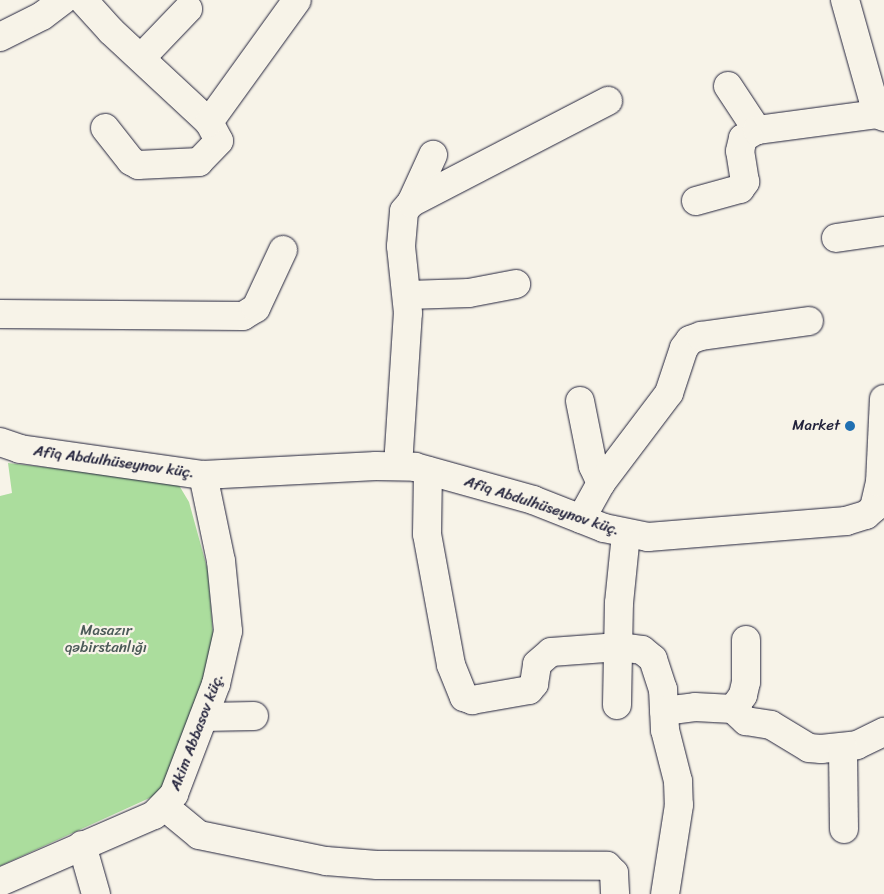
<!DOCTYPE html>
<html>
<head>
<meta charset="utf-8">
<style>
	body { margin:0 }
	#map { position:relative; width:884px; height:894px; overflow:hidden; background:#f7f3e8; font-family:Sriracha,sans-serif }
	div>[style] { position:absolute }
	.green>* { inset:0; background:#abdd9d }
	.roads { filter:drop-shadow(0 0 1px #22223b) drop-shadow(0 0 1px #22223b) }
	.minor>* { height:28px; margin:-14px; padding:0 14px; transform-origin:14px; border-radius:14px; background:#f7f3e8 }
	.dots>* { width:14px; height:14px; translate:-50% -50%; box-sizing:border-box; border:2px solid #f7f3e8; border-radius:50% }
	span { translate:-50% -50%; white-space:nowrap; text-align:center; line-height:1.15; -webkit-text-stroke:4.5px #f7f3e8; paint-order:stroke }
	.poi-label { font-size:15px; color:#22223b }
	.right { translate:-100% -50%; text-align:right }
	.street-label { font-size:15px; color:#22223b }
	.park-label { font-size:15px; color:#4b5a58 }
</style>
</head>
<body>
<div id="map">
	<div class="green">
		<i style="clip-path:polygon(8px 463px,177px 482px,189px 502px,208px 571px,214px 647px,206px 679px,165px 791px,0 866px,0 496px,12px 493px)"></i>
	</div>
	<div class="roads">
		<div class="minor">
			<i style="left:83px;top:0;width:42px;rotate:47.9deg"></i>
			<i style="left:111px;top:31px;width:134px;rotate:42.9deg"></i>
			<i style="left:209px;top:122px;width:21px;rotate:62deg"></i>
			<i style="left:219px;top:141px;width:29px;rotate:134deg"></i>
			<i style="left:199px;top:162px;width:61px;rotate:177.2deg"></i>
			<i style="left:138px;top:165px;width:8px;rotate:-150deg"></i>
			<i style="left:131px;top:161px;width:42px;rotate:-128.2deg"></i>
			<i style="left:845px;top:0;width:118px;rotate:74.3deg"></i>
			<i style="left:877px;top:114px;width:8px;rotate:23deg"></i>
			<i style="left:0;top:37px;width:47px;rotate:-26.6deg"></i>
			<i style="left:42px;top:16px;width:26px;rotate:-37deg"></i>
			<i style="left:141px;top:58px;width:68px;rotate:-46.2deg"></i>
			<i style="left:728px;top:86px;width:53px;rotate:56.6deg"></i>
			<i style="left:209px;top:122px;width:150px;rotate:-54.2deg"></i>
			<i style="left:696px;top:201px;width:46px;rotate:-15.3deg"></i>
			<i style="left:740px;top:189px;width:9px;rotate:-54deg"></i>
			<i style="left:745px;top:182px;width:31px;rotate:-99deg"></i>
			<i style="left:740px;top:151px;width:13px;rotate:-77deg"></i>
			<i style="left:743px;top:138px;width:16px;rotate:-30deg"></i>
			<i style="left:757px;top:130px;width:121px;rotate:-7.6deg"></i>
			<i style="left:411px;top:203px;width:53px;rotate:-65.4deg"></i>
			<i style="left:836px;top:238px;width:49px;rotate:-8.3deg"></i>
			<i style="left:408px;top:295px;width:61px;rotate:-1.9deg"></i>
			<i style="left:469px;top:293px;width:48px;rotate:-10.8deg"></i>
			<i style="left:0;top:314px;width:243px;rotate:0.5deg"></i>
			<i style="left:243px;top:316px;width:15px;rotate:-32deg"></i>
			<i style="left:256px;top:308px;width:64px;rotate:-65deg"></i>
			<i style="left:580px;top:401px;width:66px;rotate:78.7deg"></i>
			<i style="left:593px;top:466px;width:19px;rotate:65deg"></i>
			<i style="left:0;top:442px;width:21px;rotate:19deg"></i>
			<i style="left:20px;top:449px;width:185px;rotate:8.1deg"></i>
			<i style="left:203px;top:475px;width:173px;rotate:-3deg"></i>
			<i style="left:376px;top:466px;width:39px;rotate:1deg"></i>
			<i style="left:415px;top:467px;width:123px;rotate:15.6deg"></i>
			<i style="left:533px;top:500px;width:76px;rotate:21.5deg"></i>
			<i style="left:604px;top:528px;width:45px;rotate:11.6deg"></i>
			<i style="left:648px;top:537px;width:199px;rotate:-4.6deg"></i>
			<i style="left:846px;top:521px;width:21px;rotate:-17deg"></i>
			<i style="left:866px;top:515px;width:11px;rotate:-41deg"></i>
			<i style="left:398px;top:466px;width:153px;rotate:-86.3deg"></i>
			<i style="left:408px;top:313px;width:67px;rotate:-96deg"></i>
			<i style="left:401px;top:246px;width:35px;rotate:-85deg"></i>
			<i style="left:404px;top:211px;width:11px;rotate:-49deg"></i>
			<i style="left:411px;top:203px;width:222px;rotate:-27.4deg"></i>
			<i style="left:428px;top:471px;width:63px;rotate:90.9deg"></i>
			<i style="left:427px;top:534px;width:133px;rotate:79.6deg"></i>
			<i style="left:451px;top:665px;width:35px;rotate:68deg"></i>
			<i style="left:464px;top:697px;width:9px;rotate:21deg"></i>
			<i style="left:472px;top:700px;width:58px;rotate:-10deg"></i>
			<i style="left:529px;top:690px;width:8px;rotate:-50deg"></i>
			<i style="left:534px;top:684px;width:20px;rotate:-81deg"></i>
			<i style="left:537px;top:664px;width:18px;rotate:-41deg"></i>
			<i style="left:551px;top:652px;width:68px;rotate:-4.2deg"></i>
			<i style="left:619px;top:647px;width:23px;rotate:7deg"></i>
			<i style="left:642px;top:650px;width:14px;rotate:39deg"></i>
			<i style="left:653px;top:659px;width:32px;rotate:72deg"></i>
			<i style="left:663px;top:689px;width:41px;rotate:87.2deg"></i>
			<i style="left:665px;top:730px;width:53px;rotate:75.7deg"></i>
			<i style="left:678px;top:781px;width:24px;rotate:88deg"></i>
			<i style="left:679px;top:805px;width:90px;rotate:98.9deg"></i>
			<i style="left:874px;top:508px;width:26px;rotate:-77deg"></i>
			<i style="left:880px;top:483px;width:84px;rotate:-87.3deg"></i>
			<i style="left:581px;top:519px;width:41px;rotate:-60.9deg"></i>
			<i style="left:601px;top:483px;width:113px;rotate:-52.9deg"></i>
			<i style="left:669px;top:393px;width:47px;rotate:-71.6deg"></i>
			<i style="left:684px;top:348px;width:10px;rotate:-53deg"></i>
			<i style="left:690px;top:340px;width:12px;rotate:-20deg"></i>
			<i style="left:701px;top:336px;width:109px;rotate:-7.9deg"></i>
			<i style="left:617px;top:705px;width:102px;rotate:-88.9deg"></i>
			<i style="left:619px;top:603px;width:69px;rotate:-84.2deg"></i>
			<i style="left:733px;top:709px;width:17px;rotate:-54deg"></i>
			<i style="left:743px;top:695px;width:13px;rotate:-77deg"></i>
			<i style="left:746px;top:682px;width:42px;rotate:-90deg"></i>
			<i style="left:664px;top:711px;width:31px;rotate:-7deg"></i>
			<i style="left:695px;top:707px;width:38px;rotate:3deg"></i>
			<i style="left:733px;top:709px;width:18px;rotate:43deg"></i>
			<i style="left:746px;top:721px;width:25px;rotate:9deg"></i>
			<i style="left:771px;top:725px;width:44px;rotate:31.2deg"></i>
			<i style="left:809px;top:748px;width:12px;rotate:5deg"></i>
			<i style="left:821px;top:749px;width:36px;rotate:-6deg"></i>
			<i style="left:857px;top:745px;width:30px;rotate:-26deg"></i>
			<i style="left:204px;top:717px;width:50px;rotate:-1.1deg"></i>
			<i style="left:843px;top:748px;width:81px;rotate:89.3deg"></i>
			<i style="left:165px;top:807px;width:44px;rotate:39.5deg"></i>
			<i style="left:199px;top:835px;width:130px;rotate:11.6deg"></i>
			<i style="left:326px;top:861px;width:51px;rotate:4.5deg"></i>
			<i style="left:377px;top:865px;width:230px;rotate:0.2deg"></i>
			<i style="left:607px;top:866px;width:10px;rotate:45deg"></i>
			<i style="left:614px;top:873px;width:21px;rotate:87deg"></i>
			<i style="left:82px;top:845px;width:51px;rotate:74.1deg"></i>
			<i style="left:0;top:882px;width:168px;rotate:-23.5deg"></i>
			<i style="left:154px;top:815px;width:29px;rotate:-46deg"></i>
			<i style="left:174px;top:794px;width:118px;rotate:-69.1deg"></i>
			<i style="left:216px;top:684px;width:54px;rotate:-77.2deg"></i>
			<i style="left:228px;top:631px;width:70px;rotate:-95.7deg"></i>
			<i style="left:221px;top:561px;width:88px;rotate:-101.8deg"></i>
		</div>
	</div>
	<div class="dots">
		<i style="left:850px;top:426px;background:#1f6fb2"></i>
	</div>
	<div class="poi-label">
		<span class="right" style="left:840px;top:426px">Market</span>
	</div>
	<div class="street-label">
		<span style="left:114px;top:462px;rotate:8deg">Afiq Abdulhüseynov küç.</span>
		<span style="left:542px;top:506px;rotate:18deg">Afiq Abdulhüseynov küç.</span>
		<span style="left:197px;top:732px;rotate:-69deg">Akim Abbasov küç.</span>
	</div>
	<div class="park-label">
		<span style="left:106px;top:639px">Masazır<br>qəbirstanlığı</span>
	</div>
</div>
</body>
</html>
